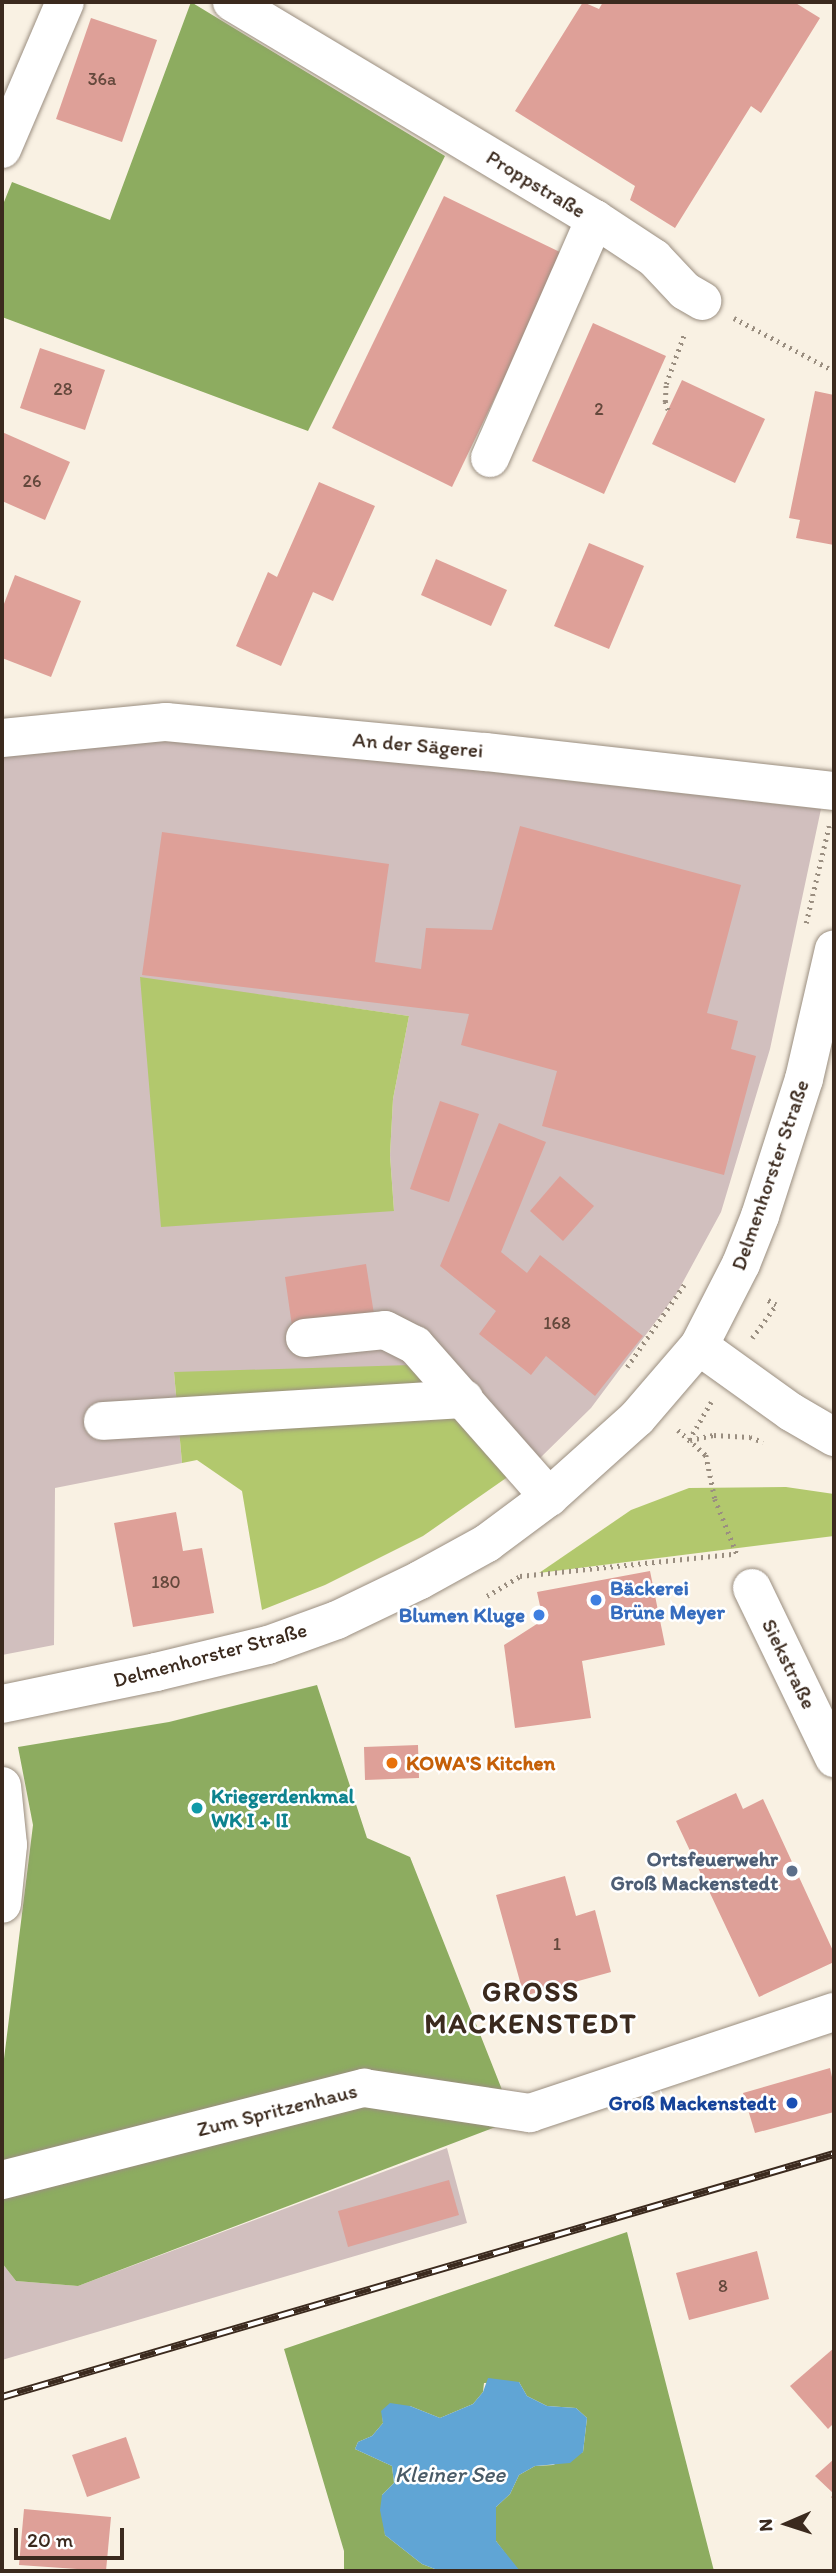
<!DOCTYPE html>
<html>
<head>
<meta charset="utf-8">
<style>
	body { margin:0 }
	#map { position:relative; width:836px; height:2573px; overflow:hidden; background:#f9f1e3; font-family:Itim,sans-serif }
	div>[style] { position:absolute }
	.industrial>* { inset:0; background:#d1bfbe }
	.green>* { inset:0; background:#b2c86d }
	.forest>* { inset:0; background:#8dac60 }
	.water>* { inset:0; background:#60a5d5 }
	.building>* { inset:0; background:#dea098 }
	.path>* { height:4.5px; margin-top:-2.25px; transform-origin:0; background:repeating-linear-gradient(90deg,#9a8e80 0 2px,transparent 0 7px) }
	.roads { filter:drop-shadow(0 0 2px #9a8e80) drop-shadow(0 0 2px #9a8e80) }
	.minor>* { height:38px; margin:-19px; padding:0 19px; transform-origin:19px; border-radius:19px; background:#fff }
	.major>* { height:38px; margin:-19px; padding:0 19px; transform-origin:19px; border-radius:19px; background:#fff }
	.rail>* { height:8px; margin-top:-4px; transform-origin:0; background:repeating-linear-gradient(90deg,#fff 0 16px,#3b2a1e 0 32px); box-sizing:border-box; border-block:2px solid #3b2a1e }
	.dots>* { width:19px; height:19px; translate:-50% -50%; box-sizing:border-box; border:4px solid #fff; border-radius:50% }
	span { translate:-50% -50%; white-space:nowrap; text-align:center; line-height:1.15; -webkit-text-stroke:5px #fff; paint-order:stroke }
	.number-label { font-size:18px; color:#64483c }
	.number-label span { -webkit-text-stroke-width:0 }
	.street-label { font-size:21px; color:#3b2a1e }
	.shop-label { font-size:21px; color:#366cbe; font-weight:700 }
	.left { translate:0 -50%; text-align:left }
	.right { translate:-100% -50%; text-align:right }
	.food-label { font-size:21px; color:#c56008; font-weight:700 }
	.culture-label { font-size:21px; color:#0d838f; font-weight:700 }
	.service-label { font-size:21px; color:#4e5e75; font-weight:700 }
	.transit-label { font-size:21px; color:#164399; font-weight:700 }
	.water-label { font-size:23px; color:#4a5b67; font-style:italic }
	.district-label { font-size:28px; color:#3b2a1e; font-weight:700; letter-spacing:2px }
	.frame { position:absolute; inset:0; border:4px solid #3b2a1e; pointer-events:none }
	.north { position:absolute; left:752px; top:2489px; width:70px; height:70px; -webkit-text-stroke:5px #fff; paint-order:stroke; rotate:267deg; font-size:19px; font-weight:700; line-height:28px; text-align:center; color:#3b2a1e }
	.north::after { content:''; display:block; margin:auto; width:24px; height:32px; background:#3b2a1e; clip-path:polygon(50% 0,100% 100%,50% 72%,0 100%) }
	.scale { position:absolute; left:14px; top:2528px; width:110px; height:32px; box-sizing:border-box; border:4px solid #3b2a1e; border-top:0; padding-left:9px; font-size:21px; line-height:24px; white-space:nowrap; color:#3b2a1e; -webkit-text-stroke:5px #fff; paint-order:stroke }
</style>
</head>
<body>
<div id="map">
	<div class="industrial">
		<i style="clip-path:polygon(evenodd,197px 739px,821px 809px,770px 1049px,721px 1212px,677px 1293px,591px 1408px,540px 1458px,509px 1476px,174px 1372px,182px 1463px,55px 1488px,54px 1645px,2px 1655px,2px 753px,197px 739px,140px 978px,409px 1016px,393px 1099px,390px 1155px,394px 1211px,140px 978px)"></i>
		<i style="clip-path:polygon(447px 2148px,467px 2223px,2px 2360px,2px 2263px,16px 2281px,78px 2286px)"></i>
	</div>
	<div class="green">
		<i style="clip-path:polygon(140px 977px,409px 1016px,393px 1099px,390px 1155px,394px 1211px,161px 1227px)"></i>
		<i style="clip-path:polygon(411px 1365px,509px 1476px,423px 1536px,325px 1585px,262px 1610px,242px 1491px,197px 1460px,182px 1463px,174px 1372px)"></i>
		<i style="clip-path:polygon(786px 1487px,834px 1494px,834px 1536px,539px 1573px,631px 1510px,689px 1488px)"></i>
	</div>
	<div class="forest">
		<i style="clip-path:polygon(191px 2px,445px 156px,308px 431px,2px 317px,2px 207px,12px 182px,110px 220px)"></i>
		<i style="clip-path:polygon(317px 1685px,367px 1838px,410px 1857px,514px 2120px,78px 2286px,16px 2281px,2px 2263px,2px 2075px,33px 1825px,18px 1747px,169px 1722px)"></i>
		<i style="clip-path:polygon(627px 2232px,714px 2571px,517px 2569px,496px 2541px,496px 2507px,510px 2494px,519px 2475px,535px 2466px,553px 2465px,583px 2452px,587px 2418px,576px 2408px,547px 2406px,527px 2396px,519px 2382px,484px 2383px,483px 2392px,473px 2404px,440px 2418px,410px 2406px,382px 2411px,383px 2423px,372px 2436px,358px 2442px,355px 2449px,392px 2466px,394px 2483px,382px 2495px,385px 2535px,422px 2564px,440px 2571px,344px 2571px,344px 2551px,284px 2349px)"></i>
	</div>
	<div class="water">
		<i style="clip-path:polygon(488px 2378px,519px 2382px,527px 2396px,547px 2406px,576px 2408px,587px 2418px,583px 2452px,570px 2463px,535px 2466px,519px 2475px,510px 2494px,496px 2507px,496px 2541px,520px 2571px,440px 2571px,422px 2564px,385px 2535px,380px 2510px,382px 2495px,394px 2483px,392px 2466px,355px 2449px,358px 2442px,372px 2436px,383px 2423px,381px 2411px,390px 2403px,410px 2406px,440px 2418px,473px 2404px,483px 2392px)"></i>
	</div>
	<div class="building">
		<i style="clip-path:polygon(583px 2px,599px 9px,603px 2px,794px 2px,820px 18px,761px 113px,751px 106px,675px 228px,630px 200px,635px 186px,515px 111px)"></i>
		<i style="clip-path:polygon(91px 18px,157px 40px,122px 142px,56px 119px)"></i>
		<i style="clip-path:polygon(444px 196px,564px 254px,452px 487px,332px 428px)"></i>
		<i style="clip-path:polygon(593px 323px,666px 356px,604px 494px,532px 461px)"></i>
		<i style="clip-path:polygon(40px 348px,105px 370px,85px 430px,20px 408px)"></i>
		<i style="clip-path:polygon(682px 380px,765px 419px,735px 483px,652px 444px)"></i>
		<i style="clip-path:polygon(815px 391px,834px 395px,834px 545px,796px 538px,800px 520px,789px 518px)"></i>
		<i style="clip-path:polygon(2px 432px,70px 462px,45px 520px,2px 501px)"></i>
		<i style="clip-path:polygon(319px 482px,375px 506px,333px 601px,313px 592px,281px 666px,236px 646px,268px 572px,277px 577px)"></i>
		<i style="clip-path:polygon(589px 543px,644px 566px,609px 649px,554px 626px)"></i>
		<i style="clip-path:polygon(436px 559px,507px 590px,491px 626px,421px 595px)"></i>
		<i style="clip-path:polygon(15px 575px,81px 601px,51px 677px,2px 658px,2px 609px)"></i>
		<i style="clip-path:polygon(520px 826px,741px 885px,707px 1013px,738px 1021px,731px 1049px,756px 1056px,724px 1175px,542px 1126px,557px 1071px,461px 1045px,469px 1014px,142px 975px,162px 832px,389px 864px,375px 962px,421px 969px,426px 928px,492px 930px)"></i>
		<i style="clip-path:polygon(440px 1101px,479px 1114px,449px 1202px,410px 1189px)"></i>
		<i style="clip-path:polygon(499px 1123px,546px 1142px,501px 1252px,527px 1273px,540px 1255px,643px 1336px,595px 1396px,546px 1356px,531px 1375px,479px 1334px,496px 1311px,440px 1266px)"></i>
		<i style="clip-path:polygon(560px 1176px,594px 1206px,563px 1241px,530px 1211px)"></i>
		<i style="clip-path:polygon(366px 1264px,374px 1314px,292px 1326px,285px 1277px)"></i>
		<i style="clip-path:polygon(176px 1512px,183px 1551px,202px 1548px,214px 1613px,133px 1627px,114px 1523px)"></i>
		<i style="clip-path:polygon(650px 1571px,665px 1645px,582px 1661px,591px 1718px,515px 1728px,504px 1645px,543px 1620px,537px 1592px)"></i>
		<i style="clip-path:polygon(418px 1745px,419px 1778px,365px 1780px,364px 1747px)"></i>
		<i style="clip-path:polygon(736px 1793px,743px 1809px,763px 1799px,834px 1953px,834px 1962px,759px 1997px,676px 1821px)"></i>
		<i style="clip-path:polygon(565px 1876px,576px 1916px,595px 1910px,611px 1972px,524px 1996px,496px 1895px)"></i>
		<i style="clip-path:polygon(830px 2068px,834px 2086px,834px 2112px,755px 2133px,743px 2093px)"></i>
		<i style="clip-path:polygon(449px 2180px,459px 2215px,348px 2247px,338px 2211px)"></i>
		<i style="clip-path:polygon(757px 2251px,769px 2299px,689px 2320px,676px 2273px)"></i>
		<i style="clip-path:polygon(834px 2348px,834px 2423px,828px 2429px,790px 2386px)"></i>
		<i style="clip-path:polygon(126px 2437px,140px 2478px,87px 2497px,72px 2455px)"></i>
		<i style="clip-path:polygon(834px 2459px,834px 2501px,831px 2497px,834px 2494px,815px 2476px)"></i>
		<i style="clip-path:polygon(24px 2509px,111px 2517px,106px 2571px,19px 2565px)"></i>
	</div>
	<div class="path">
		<i style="left:734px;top:318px;width:113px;rotate:27.9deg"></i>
		<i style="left:668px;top:410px;width:9px;rotate:-111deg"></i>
		<i style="left:665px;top:402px;width:18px;rotate:-87deg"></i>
		<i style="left:666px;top:384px;width:55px;rotate:-69.9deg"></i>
		<i style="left:806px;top:923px;width:100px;rotate:-76.7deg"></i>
		<i style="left:752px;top:1338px;width:41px;rotate:-54deg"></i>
		<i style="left:776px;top:1305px;width:13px;rotate:-151deg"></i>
		<i style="left:627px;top:1367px;width:100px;rotate:-55.2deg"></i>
		<i style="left:678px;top:1430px;width:38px;rotate:42deg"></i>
		<i style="left:706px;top:1455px;width:45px;rotate:78.4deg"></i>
		<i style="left:715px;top:1499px;width:59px;rotate:68.2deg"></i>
		<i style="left:689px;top:1440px;width:44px;rotate:-59.9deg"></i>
		<i style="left:690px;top:1440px;width:25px;rotate:-12deg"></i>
		<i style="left:714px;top:1435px;width:36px;rotate:3deg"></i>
		<i style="left:750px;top:1437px;width:14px;rotate:21deg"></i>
		<i style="left:487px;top:1596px;width:39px;rotate:-31deg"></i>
		<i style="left:520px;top:1576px;width:213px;rotate:-5.9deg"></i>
	</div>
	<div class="roads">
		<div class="minor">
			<i style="left:232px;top:2px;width:423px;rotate:30.9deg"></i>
			<i style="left:595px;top:219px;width:71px;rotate:33.5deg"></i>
			<i style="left:654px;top:258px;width:45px;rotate:46.8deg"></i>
			<i style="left:685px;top:291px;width:20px;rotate:30deg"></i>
			<i style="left:2px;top:149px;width:160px;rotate:-66.8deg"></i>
			<i style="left:490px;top:458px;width:261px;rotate:-66.3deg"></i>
			<i style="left:2px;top:738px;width:165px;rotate:-5.6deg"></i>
			<i style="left:166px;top:722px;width:321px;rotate:5.4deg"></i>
			<i style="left:486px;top:752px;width:350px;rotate:6.4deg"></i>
			<i style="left:305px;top:1338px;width:80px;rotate:-5.7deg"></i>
			<i style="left:385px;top:1330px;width:34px;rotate:27deg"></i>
			<i style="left:415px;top:1345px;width:203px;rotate:48.6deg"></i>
			<i style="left:699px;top:1346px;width:113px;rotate:35.7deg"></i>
			<i style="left:791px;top:1412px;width:50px;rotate:30.2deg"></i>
			<i style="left:103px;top:1421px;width:362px;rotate:-3.5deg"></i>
			<i style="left:752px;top:1588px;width:189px;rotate:64.2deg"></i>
			<i style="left:2px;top:1786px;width:59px;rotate:84.2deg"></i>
			<i style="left:8px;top:1845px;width:59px;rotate:95.8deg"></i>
			<i style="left:2px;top:2180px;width:374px;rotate:-14.3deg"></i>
			<i style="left:364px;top:2088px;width:168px;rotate:8.6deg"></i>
			<i style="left:530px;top:2113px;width:320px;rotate:-18.4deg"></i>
		</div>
		<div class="major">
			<i style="left:2px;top:1704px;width:157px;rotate:-11.7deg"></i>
			<i style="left:156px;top:1672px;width:115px;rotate:-13.6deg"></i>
			<i style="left:268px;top:1645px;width:73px;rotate:-19.9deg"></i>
			<i style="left:337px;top:1620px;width:92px;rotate:-25.7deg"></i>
			<i style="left:420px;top:1580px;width:77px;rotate:-28.9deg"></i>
			<i style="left:487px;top:1543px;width:77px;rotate:-36.6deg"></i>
			<i style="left:549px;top:1497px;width:118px;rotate:-41.9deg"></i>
			<i style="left:637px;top:1418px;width:95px;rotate:-49.3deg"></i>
			<i style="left:699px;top:1346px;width:92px;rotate:-62.9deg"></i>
			<i style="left:741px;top:1264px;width:52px;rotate:-68.4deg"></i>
			<i style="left:760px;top:1216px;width:144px;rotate:-72.2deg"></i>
			<i style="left:804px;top:1079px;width:133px;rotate:-77deg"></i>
		</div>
	</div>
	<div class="rail">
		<i style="left:2px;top:2397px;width:867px;rotate:-16.28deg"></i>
	</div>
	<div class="dots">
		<i style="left:596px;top:1600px;background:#3f7fe0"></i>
		<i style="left:539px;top:1615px;background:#3f7fe0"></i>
		<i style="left:392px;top:1763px;background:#e8710a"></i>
		<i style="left:197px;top:1808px;background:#0f9aa8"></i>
		<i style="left:792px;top:1871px;background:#5c6f8a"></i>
		<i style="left:792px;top:2103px;background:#1a4fb4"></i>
	</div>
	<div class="number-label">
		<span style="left:102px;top:79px">36a</span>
		<span style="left:63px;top:389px">28</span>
		<span style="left:599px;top:409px">2</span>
		<span style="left:32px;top:481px">26</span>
		<span style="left:557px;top:1323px">168</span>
		<span style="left:166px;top:1582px">180</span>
		<span style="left:557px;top:1944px">1</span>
		<span style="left:723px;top:2286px">8</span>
	</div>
	<div class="street-label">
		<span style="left:536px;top:184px;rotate:31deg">Proppstraße</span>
		<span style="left:418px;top:745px;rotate:5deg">An der Sägerei</span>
		<span style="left:770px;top:1175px;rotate:-71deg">Delmenhorster Straße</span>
		<span style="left:210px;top:1655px;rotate:-15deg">Delmenhorster Straße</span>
		<span style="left:789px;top:1664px;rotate:64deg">Siekstraße</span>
		<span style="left:277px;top:2110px;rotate:-14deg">Zum Spritzenhaus</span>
	</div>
	<div class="shop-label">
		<span class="left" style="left:610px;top:1600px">Bäckerei<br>Brüne Meyer</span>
		<span class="right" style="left:525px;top:1615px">Blumen Kluge</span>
	</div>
	<div class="food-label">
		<span class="left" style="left:406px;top:1763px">KOWA'S Kitchen</span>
	</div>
	<div class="culture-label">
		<span class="left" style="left:211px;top:1808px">Kriegerdenkmal<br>WK I + II</span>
	</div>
	<div class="service-label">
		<span class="right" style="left:778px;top:1871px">Ortsfeuerwehr<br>Groß Mackenstedt</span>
	</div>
	<div class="transit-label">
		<span class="right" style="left:776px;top:2103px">Groß Mackenstedt</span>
	</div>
	<div class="water-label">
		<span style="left:450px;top:2474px">Kleiner See</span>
	</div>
	<div class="district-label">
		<span style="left:531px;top:2007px">GROSS<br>MACKENSTEDT</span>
	</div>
	<div class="frame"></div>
	<div class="north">N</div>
	<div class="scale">20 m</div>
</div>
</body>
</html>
